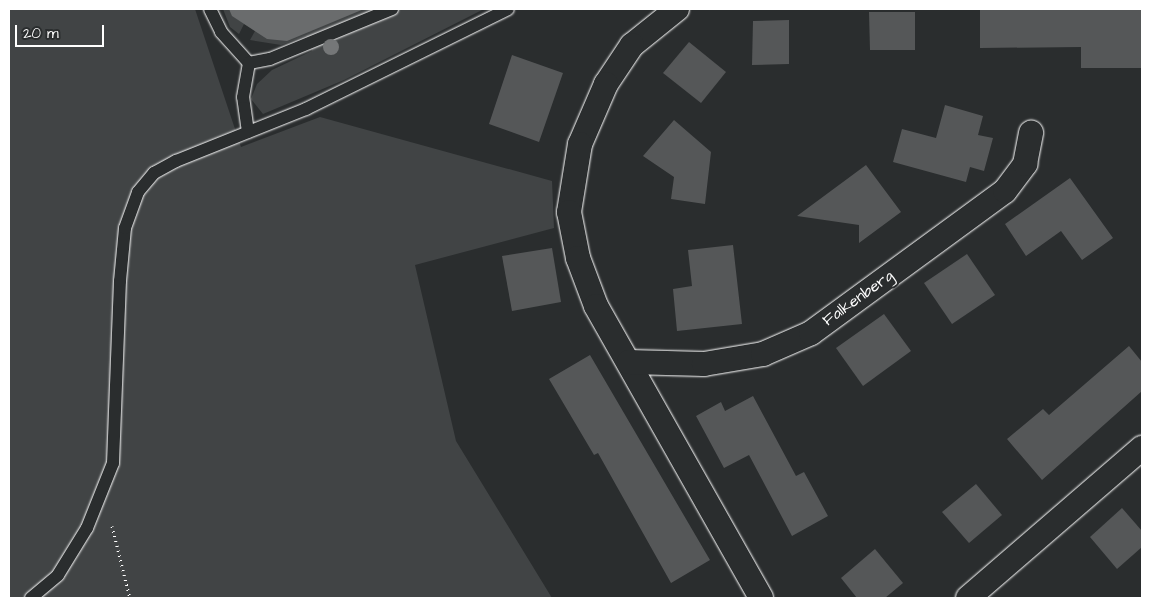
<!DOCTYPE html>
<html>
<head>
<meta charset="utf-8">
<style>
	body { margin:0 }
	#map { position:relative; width:1151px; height:607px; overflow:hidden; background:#2a2d2e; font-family:"Architects Daughter",sans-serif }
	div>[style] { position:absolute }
	.green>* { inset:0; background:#414445 }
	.water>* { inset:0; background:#6a6c6d }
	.building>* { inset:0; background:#555758 }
	.path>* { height:3px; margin-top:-1.5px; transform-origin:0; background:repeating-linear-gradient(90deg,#fff 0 1px,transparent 0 5px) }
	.roads { filter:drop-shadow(0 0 1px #fff) drop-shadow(0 0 1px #fff) }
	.lane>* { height:12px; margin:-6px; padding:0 6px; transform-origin:6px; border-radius:6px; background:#2a2d2e }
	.street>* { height:24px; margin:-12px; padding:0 12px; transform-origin:12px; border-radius:12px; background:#2a2d2e }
	.trees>* { width:16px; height:16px; margin:-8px; border-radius:50%; background:#757778 }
	span { translate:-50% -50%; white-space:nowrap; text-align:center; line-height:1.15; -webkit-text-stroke:4px #2a2d2e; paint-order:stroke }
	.street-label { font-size:16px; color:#fff }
	.frame { position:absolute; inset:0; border:10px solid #fff; pointer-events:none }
	.scale { position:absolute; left:15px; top:25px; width:89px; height:22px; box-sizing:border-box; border:2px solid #fff; border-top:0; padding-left:6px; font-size:15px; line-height:18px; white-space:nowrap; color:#fff; -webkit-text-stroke:4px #2a2d2e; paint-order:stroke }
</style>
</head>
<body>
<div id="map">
	<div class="green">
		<i style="clip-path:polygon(9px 9px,195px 9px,241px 147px,320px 117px,552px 181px,554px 228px,415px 265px,456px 441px,552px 598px,9px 598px)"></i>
		<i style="clip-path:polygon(223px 9px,484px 9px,344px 80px,263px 114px,251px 99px,257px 84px,272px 70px,312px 51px,309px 43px,306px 36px,281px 45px,250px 40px,255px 31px,244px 24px,239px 34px,230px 27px)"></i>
	</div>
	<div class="water">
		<i style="clip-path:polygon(229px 9px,364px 9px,287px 41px,267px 39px,232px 16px)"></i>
	</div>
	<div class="building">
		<i style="clip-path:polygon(1142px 9px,1142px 68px,1081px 68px,1081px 47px,980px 48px,980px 10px)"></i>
		<i style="clip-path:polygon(869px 12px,915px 12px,915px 50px,870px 50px)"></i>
		<i style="clip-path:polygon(789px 20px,789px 64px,752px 65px,753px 21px)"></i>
		<i style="clip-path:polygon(689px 42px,726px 72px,701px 103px,663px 73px)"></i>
		<i style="clip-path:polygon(512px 55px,563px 73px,539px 142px,489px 124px)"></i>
		<i style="clip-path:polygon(945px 105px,983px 116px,978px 135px,993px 138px,984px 171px,970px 167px,966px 182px,893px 162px,902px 129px,936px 138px)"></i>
		<i style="clip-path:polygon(674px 120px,711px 152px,705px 204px,671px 199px,674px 177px,643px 156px)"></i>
		<i style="clip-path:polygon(866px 165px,901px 212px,859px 243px,859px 225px,797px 216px)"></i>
		<i style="clip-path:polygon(1070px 178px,1113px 238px,1082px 260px,1061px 231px,1026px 256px,1005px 224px)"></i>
		<i style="clip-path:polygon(733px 245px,742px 324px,677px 331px,673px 289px,692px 286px,688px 250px)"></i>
		<i style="clip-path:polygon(552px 248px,561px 302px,512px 311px,502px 256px)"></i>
		<i style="clip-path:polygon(967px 254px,995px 295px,952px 324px,924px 283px)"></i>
		<i style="clip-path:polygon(884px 314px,911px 351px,863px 386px,836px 348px)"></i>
		<i style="clip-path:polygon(1129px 346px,1142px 362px,1142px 391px,1042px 480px,1007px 439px,1043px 409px,1049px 415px)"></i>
		<i style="clip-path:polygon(590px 355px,710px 560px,671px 583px,598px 453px,594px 455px,549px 379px)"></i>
		<i style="clip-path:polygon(753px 396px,796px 476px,804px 472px,828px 516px,792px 536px,749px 455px,724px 468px,696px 416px,721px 402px,725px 411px)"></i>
		<i style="clip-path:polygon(976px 484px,1002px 515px,969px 543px,942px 512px)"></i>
		<i style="clip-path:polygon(1122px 508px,1142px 531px,1142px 547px,1117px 569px,1090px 537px)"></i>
		<i style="clip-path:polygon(875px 549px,903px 583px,885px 598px,857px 598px,841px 578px)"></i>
	</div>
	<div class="path">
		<i style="left:112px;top:526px;width:74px;rotate:76deg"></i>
	</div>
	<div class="roads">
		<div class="lane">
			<i style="left:210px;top:9px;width:25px;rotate:64deg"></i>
			<i style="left:221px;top:32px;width:42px;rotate:47.9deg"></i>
			<i style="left:248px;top:132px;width:35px;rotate:-98deg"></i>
			<i style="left:243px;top:97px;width:35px;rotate:-80deg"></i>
			<i style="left:249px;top:63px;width:21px;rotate:-11deg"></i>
			<i style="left:270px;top:59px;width:132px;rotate:-22.3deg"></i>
			<i style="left:31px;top:598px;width:35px;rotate:-40deg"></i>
			<i style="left:58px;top:575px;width:55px;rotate:-58.3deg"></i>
			<i style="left:87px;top:528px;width:70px;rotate:-68.2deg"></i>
			<i style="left:113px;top:463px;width:182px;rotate:-87.8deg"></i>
			<i style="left:120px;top:281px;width:53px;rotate:-84.6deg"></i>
			<i style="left:125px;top:228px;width:38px;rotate:-70deg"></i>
			<i style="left:138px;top:192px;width:25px;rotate:-50deg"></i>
			<i style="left:154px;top:173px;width:25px;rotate:-29deg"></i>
			<i style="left:176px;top:161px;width:140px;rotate:-21.8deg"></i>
			<i style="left:306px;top:109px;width:225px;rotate:-26.3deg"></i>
		</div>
		<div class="street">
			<i style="left:677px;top:9px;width:58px;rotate:141.3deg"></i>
			<i style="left:632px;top:45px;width:47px;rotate:123.7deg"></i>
			<i style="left:606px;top:84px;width:65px;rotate:113.4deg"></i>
			<i style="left:580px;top:144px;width:69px;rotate:99.2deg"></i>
			<i style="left:569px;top:212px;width:47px;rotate:78.9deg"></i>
			<i style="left:578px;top:258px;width:51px;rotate:69.4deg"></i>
			<i style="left:596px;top:306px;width:335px;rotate:60.5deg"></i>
			<i style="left:629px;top:362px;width:75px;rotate:1.5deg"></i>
			<i style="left:704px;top:364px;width:60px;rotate:-9.6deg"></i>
			<i style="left:763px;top:354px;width:52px;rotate:-23.6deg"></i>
			<i style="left:811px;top:333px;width:240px;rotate:-36.2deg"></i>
			<i style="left:1005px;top:191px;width:34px;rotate:-53deg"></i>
			<i style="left:1025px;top:164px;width:32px;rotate:-79deg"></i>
			<i style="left:968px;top:598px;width:230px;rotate:-40.8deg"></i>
		</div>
	</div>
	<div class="trees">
		<i style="left:331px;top:47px"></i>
	</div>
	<div class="street-label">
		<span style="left:858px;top:298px;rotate:-36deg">Falkenberg</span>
	</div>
	<div class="frame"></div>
	<div class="scale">20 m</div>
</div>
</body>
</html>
